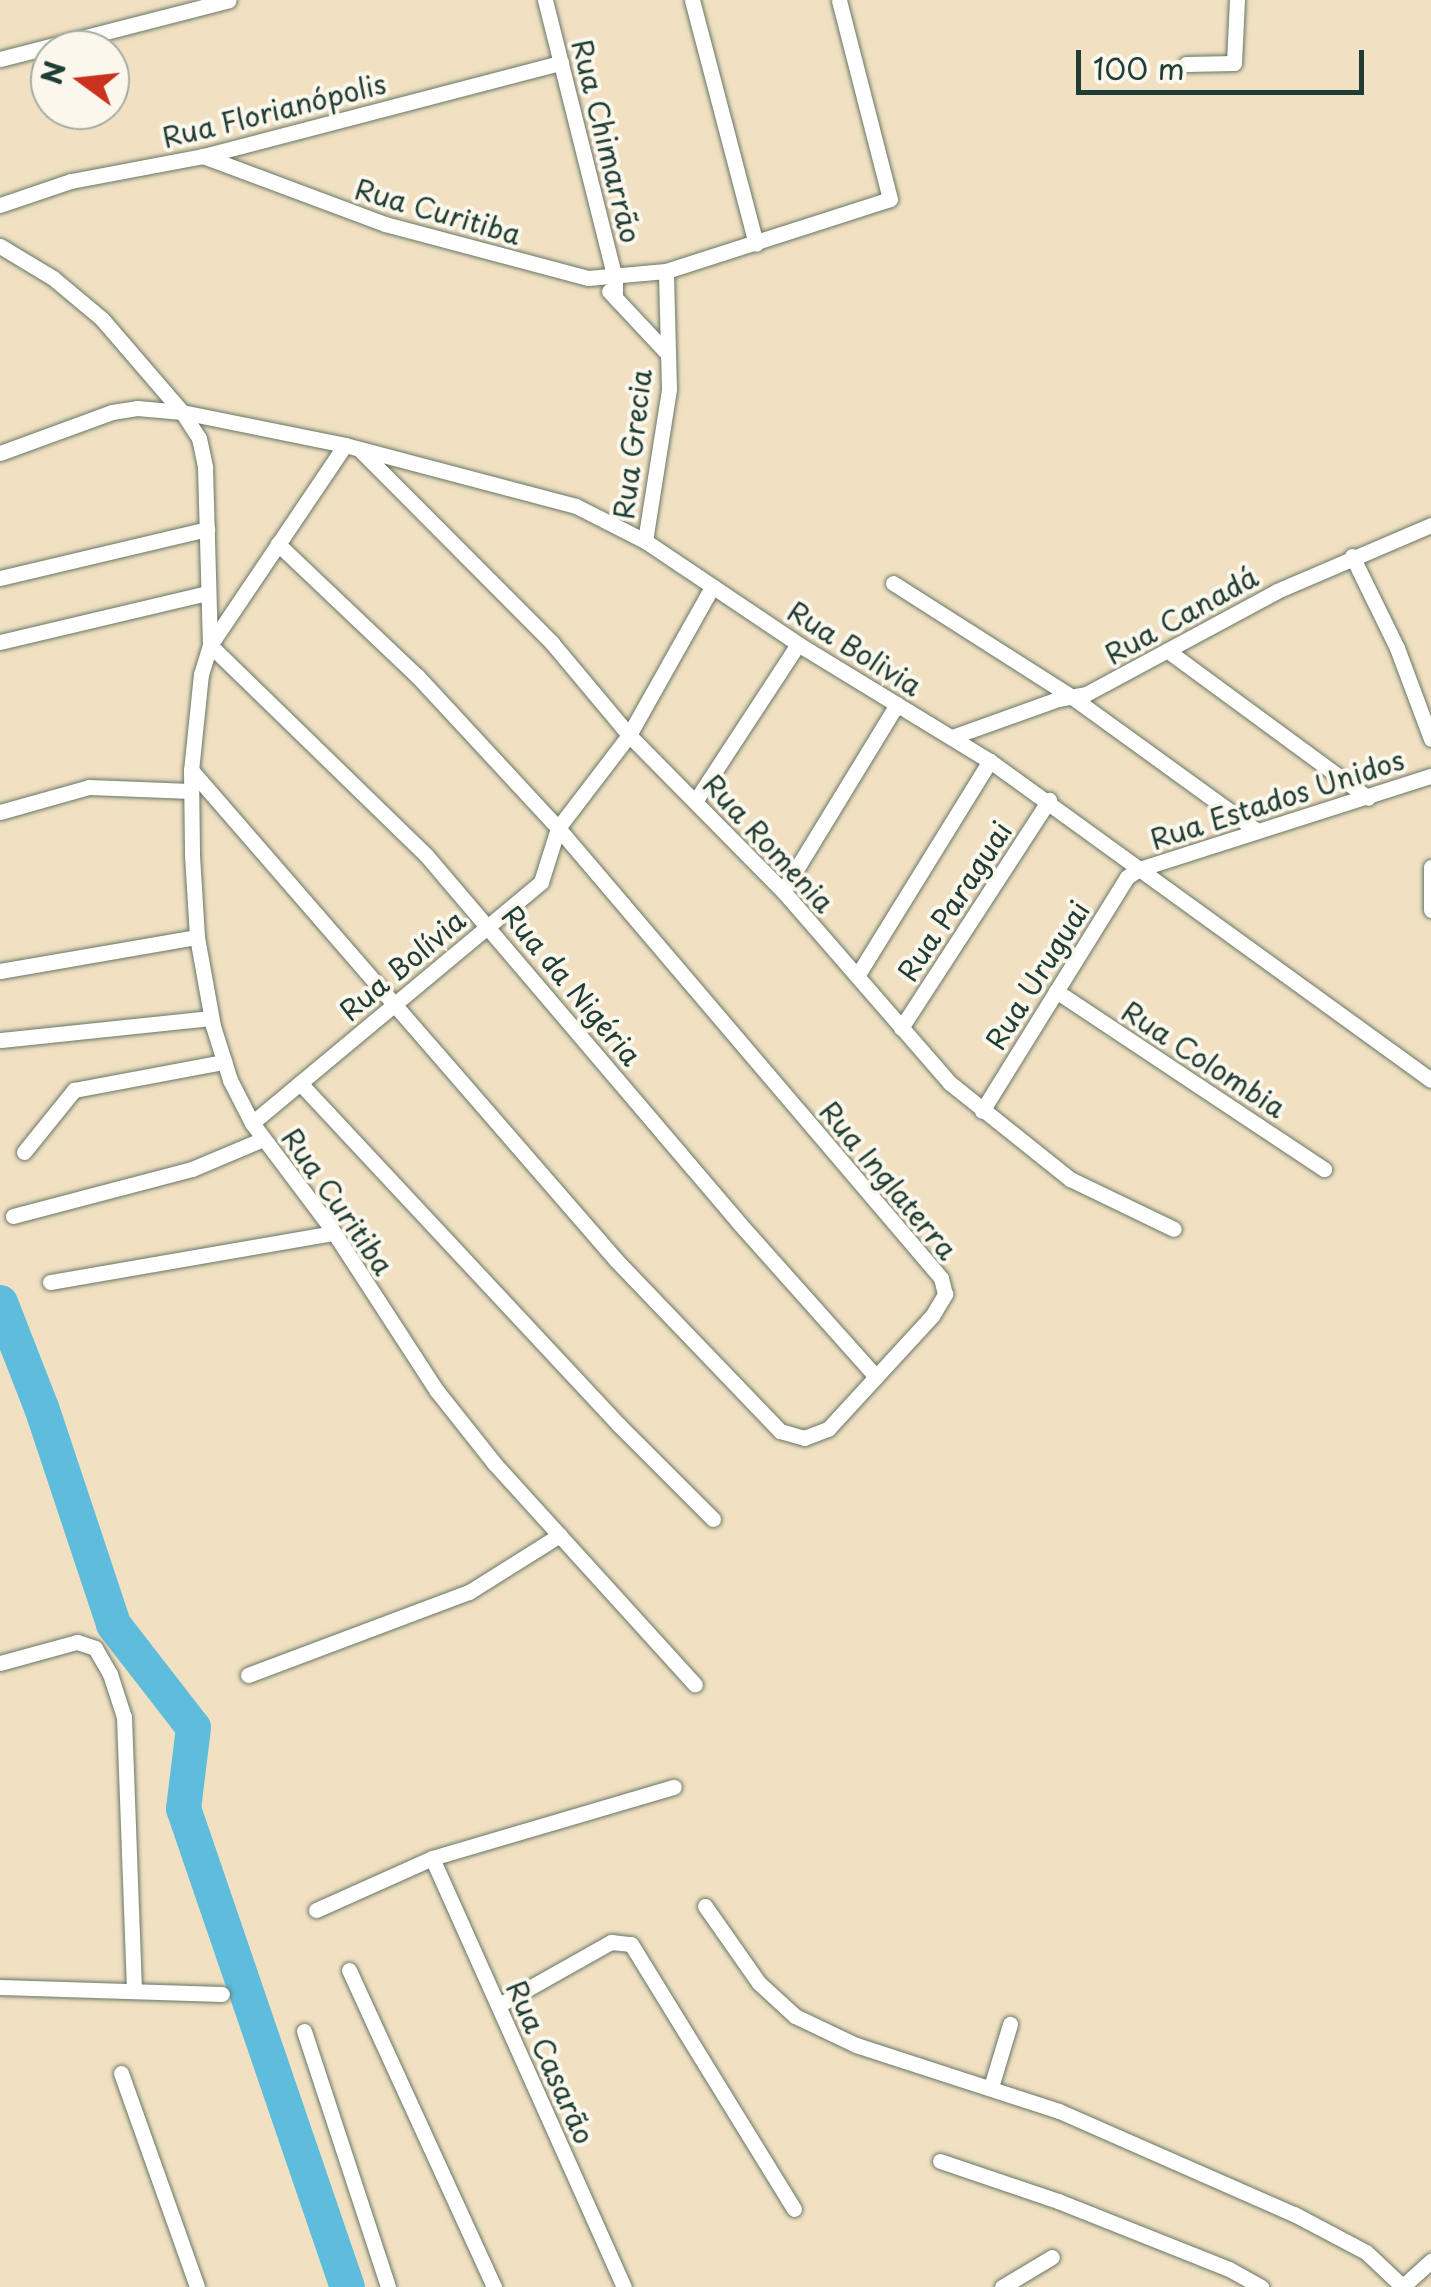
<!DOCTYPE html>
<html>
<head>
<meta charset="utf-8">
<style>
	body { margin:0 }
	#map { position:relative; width:1431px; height:2287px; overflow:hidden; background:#f1e1c2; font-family:"Playpen Sans",sans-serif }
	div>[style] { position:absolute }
	.river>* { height:35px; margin:-17.5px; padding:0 17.5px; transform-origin:17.5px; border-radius:17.5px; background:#5ebcdc }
	.roads { filter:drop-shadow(0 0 2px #687666) drop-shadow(0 0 2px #687666) }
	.minor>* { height:15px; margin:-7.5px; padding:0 7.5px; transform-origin:7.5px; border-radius:7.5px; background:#fff }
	span { translate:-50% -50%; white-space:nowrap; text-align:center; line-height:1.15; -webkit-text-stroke:8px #fbf7ec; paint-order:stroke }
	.street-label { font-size:28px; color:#1f3d34 }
	.north { position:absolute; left:30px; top:30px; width:100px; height:100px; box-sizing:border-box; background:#fbf7ec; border:2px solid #a3ada2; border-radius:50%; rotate:285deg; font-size:28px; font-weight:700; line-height:40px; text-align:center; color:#1f3d34 }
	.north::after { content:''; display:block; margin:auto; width:35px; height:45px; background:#c8321e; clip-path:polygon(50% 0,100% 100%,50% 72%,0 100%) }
	.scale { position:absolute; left:1076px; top:50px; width:288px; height:45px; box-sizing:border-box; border:5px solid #1f3d34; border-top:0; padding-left:12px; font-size:30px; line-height:35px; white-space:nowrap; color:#1f3d34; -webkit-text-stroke:8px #fbf7ec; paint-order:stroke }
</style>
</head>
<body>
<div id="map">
	<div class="river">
		<i style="left:0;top:1302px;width:113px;rotate:68.7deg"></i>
		<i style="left:41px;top:1407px;width:229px;rotate:71.6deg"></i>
		<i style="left:113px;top:1624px;width:130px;rotate:52.2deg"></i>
		<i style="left:193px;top:1727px;width:82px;rotate:97deg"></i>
		<i style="left:183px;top:1808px;width:506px;rotate:71.1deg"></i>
	</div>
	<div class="roads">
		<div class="minor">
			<i style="left:545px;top:0;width:287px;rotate:75.9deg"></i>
			<i style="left:615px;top:278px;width:17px;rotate:90deg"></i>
			<i style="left:692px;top:0;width:252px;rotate:75.3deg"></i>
			<i style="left:0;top:59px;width:236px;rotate:-14.4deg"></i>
			<i style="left:1186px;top:64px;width:48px;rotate:-1.2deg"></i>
			<i style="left:1234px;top:63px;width:63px;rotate:-87.3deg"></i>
			<i style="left:203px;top:156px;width:194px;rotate:20.5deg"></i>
			<i style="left:385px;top:224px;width:210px;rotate:14.9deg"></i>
			<i style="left:588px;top:278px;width:78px;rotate:-5.1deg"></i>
			<i style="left:666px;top:271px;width:235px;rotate:-17.8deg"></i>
			<i style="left:890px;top:199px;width:205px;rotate:-104.4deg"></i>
			<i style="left:0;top:205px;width:75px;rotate:-18.7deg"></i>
			<i style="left:71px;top:181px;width:134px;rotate:-10.7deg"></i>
			<i style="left:203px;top:156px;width:370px;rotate:-14.6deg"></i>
			<i style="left:0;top:246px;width:62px;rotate:31.1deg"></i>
			<i style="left:53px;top:278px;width:64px;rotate:39.9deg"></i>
			<i style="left:102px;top:319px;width:123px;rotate:49.3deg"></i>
			<i style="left:182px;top:412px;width:31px;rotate:57deg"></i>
			<i style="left:199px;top:438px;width:30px;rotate:78deg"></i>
			<i style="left:205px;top:467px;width:177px;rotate:88.4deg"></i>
			<i style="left:609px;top:291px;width:86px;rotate:46.9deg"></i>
			<i style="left:345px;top:445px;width:241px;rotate:124deg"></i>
			<i style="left:210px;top:645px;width:30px;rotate:107deg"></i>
			<i style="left:201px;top:674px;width:97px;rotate:95.9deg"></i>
			<i style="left:191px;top:770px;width:85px;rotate:89.3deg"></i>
			<i style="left:192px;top:855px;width:82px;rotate:86.5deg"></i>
			<i style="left:197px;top:937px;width:90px;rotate:79.8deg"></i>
			<i style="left:213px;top:1026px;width:57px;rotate:72.5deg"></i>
			<i style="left:230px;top:1080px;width:48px;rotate:62.9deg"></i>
			<i style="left:252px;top:1123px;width:131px;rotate:53deg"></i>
			<i style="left:331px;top:1228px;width:194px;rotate:57deg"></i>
			<i style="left:437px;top:1391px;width:92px;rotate:51.6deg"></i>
			<i style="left:494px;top:1463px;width:299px;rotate:47.8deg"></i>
			<i style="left:359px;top:449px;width:274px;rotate:45.1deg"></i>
			<i style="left:552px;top:643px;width:120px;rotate:50.1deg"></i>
			<i style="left:629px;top:735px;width:219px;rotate:45.4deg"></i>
			<i style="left:783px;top:891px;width:254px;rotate:49deg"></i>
			<i style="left:950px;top:1083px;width:154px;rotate:38.7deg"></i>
			<i style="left:1070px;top:1179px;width:115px;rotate:25.7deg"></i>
			<i style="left:0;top:453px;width:119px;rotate:-20.1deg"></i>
			<i style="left:112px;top:412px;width:25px;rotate:-9deg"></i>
			<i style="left:137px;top:408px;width:45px;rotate:5.1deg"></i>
			<i style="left:182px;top:412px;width:166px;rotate:11.4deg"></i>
			<i style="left:345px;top:445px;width:239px;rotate:14.8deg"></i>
			<i style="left:576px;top:506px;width:77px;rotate:26.9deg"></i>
			<i style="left:645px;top:541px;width:184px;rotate:33.9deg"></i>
			<i style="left:798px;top:644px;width:225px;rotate:31.4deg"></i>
			<i style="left:990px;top:761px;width:544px;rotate:35.88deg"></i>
			<i style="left:645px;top:541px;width:154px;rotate:-81deg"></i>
			<i style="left:669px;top:389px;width:118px;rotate:-91.5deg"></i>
			<i style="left:1352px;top:556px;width:102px;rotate:63.9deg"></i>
			<i style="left:1397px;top:648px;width:97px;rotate:69.5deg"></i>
			<i style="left:0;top:578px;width:213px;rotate:-13.3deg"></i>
			<i style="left:893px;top:583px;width:212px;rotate:32.5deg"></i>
			<i style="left:1072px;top:697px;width:228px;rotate:35.9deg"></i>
			<i style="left:0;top:642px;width:214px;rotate:-13.3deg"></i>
			<i style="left:210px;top:645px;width:301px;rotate:44.2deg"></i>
			<i style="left:426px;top:855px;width:483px;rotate:49.6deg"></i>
			<i style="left:739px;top:1223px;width:206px;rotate:48.3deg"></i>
			<i style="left:1168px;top:651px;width:248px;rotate:36.3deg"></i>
			<i style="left:952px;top:737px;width:113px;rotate:-19.7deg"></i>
			<i style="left:1058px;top:699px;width:28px;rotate:-10deg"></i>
			<i style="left:1086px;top:694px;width:217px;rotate:-28.3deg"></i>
			<i style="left:1277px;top:591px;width:168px;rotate:-23.2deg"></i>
			<i style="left:191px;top:770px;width:649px;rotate:49.06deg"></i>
			<i style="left:616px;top:1260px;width:237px;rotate:46.2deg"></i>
			<i style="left:780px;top:1431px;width:25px;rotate:16deg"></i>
			<i style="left:804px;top:1438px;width:26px;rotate:-21deg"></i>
			<i style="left:828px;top:1429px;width:154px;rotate:-47.4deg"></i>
			<i style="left:932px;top:1316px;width:26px;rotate:-59deg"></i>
			<i style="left:945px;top:1294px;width:16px;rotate:-104deg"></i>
			<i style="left:941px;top:1278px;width:591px;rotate:-130.4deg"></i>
			<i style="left:558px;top:828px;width:207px;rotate:-132.8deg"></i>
			<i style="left:417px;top:676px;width:192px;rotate:-136.5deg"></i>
			<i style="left:696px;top:800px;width:186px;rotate:-56.8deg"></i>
			<i style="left:0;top:812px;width:92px;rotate:-15.7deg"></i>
			<i style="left:89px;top:787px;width:102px;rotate:2.2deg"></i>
			<i style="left:1431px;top:867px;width:43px;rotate:90deg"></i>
			<i style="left:783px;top:891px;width:219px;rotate:-58.6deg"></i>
			<i style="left:0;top:971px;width:200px;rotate:-9.8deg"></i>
			<i style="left:857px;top:976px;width:253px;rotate:-58.3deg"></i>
			<i style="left:1056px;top:991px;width:322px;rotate:33.6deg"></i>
			<i style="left:901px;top:1028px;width:272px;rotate:-57deg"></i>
			<i style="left:1px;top:1040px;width:211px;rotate:-6deg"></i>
			<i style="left:300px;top:1083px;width:468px;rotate:47deg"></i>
			<i style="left:619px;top:1425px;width:133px;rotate:45deg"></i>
			<i style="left:982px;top:1111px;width:275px;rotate:-58.2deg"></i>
			<i style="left:1127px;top:877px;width:14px;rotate:-34deg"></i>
			<i style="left:1139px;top:869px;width:306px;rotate:-17.7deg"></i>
			<i style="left:252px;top:1123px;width:376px;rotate:-39.8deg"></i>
			<i style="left:541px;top:882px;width:57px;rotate:-72.5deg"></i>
			<i style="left:558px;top:828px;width:117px;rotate:-52.6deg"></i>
			<i style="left:629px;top:735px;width:170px;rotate:-60.7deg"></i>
			<i style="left:24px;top:1152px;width:80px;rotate:-51.1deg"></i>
			<i style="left:74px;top:1090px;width:153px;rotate:-10.6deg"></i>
			<i style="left:13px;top:1216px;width:185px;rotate:-14.7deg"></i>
			<i style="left:192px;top:1169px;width:77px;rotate:-22.9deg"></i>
			<i style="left:50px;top:1282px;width:288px;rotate:-9.8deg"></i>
			<i style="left:0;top:1663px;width:80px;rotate:-15.3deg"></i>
			<i style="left:77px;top:1642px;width:19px;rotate:18deg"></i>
			<i style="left:95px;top:1648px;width:30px;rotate:60deg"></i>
			<i style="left:110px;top:1674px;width:45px;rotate:72deg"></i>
			<i style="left:124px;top:1717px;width:274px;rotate:87.9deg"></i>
			<i style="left:248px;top:1675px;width:236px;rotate:-20.6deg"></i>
			<i style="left:469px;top:1592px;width:107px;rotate:-32.1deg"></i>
			<i style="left:432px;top:1858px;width:470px;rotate:65.9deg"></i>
			<i style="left:705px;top:1906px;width:94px;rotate:55deg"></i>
			<i style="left:759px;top:1983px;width:49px;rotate:42.5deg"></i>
			<i style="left:795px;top:2016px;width:68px;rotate:25.4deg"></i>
			<i style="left:856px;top:2045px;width:213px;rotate:18deg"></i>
			<i style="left:1059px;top:2111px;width:257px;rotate:23.7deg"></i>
			<i style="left:1294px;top:2214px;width:81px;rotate:27.8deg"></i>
			<i style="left:1366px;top:2252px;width:51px;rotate:43.4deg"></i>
			<i style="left:316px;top:1910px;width:127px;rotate:-24.1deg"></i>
			<i style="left:432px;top:1858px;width:252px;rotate:-16.4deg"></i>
			<i style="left:349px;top:1970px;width:349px;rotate:65.4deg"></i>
			<i style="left:0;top:1987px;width:222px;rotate:1.8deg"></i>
			<i style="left:499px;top:2005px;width:129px;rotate:-29.4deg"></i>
			<i style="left:611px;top:1942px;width:20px;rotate:6deg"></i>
			<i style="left:631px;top:1944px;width:311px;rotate:58.4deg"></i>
			<i style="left:304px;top:2031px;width:269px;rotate:71.8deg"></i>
			<i style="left:121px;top:2073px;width:227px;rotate:70.4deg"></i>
			<i style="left:991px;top:2087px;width:66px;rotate:-73.2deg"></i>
			<i style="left:940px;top:2161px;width:125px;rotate:18.7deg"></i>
			<i style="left:1058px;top:2201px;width:184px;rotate:21.7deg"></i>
			<i style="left:1229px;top:2269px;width:37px;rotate:29deg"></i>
			<i style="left:1403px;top:2286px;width:38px;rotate:-42deg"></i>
			<i style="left:1002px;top:2287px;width:58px;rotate:-31deg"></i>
		</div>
	</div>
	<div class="street-label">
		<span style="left:274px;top:110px;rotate:-14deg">Rua Florianópolis</span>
		<span style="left:607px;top:141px;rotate:76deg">Rua Chimarrão</span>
		<span style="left:438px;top:211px;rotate:16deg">Rua Curitiba</span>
		<span style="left:632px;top:444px;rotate:-83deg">Rua Grecia</span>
		<span style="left:1181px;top:615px;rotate:-29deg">Rua Canadá</span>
		<span style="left:855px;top:648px;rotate:32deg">Rua Bolivia</span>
		<span style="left:1277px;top:799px;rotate:-18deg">Rua Estados Unidos</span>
		<span style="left:769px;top:843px;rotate:47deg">Rua Romenia</span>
		<span style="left:954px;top:901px;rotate:-57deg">Rua Paraguai</span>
		<span style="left:402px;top:965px;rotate:-40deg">Rua Bolívia</span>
		<span style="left:1037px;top:975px;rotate:-58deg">Rua Uruguai</span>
		<span style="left:572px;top:985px;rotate:50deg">Rua da Nigéria</span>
		<span style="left:1204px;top:1059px;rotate:33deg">Rua Colombia</span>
		<span style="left:889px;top:1180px;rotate:50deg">Rua Inglaterra</span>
		<span style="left:338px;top:1201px;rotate:55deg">Rua Curitiba</span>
		<span style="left:551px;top:2062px;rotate:66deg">Rua Casarão</span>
	</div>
	<div class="north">N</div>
	<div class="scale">100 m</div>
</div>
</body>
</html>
